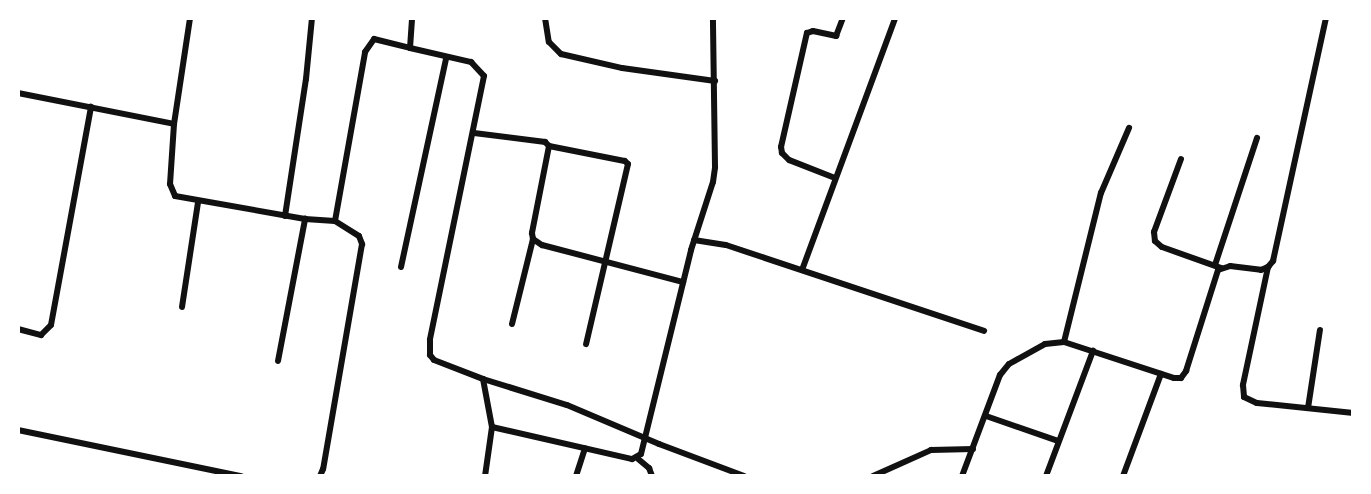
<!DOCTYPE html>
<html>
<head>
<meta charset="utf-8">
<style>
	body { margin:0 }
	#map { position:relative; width:1371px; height:494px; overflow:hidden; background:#fff; font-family:"Public Sans",sans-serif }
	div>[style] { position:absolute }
	.minor>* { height:6px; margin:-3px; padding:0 3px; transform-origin:3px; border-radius:3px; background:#111 }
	span { translate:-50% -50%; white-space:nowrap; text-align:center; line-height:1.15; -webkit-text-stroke:6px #fff; paint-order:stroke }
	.frame { position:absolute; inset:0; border:20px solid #fff; pointer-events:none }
</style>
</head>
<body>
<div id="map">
	<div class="minor">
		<i style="left:545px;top:18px;width:24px;rotate:81deg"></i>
		<i style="left:549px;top:42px;width:17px;rotate:45deg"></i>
		<i style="left:561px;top:54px;width:63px;rotate:12.9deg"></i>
		<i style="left:622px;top:68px;width:94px;rotate:8deg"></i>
		<i style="left:410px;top:48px;width:63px;rotate:12.9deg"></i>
		<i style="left:471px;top:62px;width:19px;rotate:47deg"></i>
		<i style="left:484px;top:76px;width:269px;rotate:101.6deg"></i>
		<i style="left:430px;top:340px;width:15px;rotate:90deg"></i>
		<i style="left:430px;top:355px;width:6px;rotate:51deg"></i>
		<i style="left:434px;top:360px;width:53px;rotate:21.2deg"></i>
		<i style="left:483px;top:379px;width:88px;rotate:17.2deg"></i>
		<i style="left:567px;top:405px;width:100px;rotate:23deg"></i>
		<i style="left:659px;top:444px;width:91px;rotate:20.6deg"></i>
		<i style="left:18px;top:93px;width:159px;rotate:11.2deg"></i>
		<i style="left:174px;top:124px;width:60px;rotate:93.8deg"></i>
		<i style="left:170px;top:184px;width:13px;rotate:67deg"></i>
		<i style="left:175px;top:196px;width:132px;rotate:10deg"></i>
		<i style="left:305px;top:219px;width:30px;rotate:4deg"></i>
		<i style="left:335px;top:221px;width:28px;rotate:32deg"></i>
		<i style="left:359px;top:236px;width:9px;rotate:69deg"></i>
		<i style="left:362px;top:244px;width:228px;rotate:99.8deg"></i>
		<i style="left:323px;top:469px;width:8px;rotate:113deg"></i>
		<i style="left:174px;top:124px;width:107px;rotate:-81.4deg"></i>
		<i style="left:474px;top:133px;width:72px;rotate:7.2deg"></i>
		<i style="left:545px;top:142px;width:6px;rotate:45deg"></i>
		<i style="left:549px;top:146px;width:89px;rotate:101.1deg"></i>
		<i style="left:532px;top:233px;width:6px;rotate:81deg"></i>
		<i style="left:533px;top:239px;width:11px;rotate:34deg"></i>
		<i style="left:542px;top:245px;width:146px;rotate:14.7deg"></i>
		<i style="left:549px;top:146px;width:77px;rotate:11.2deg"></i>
		<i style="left:625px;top:161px;width:4px;rotate:45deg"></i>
		<i style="left:628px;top:164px;width:185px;rotate:103.1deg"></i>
		<i style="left:1181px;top:159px;width:78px;rotate:110.3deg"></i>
		<i style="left:1154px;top:232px;width:9px;rotate:84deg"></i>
		<i style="left:1155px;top:241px;width:9px;rotate:41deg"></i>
		<i style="left:1162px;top:247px;width:63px;rotate:19.6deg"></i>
		<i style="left:835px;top:178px;width:49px;rotate:-158.6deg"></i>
		<i style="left:789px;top:160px;width:10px;rotate:-135deg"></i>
		<i style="left:782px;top:153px;width:6px;rotate:-99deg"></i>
		<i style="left:781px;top:147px;width:117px;rotate:-77.2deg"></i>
		<i style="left:807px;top:33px;width:6px;rotate:-18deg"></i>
		<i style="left:813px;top:31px;width:24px;rotate:12deg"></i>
		<i style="left:836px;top:36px;width:19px;rotate:-69deg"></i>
		<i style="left:285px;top:216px;width:139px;rotate:-81.3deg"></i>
		<i style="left:306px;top:79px;width:61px;rotate:-84.4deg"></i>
		<i style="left:335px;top:221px;width:172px;rotate:-79.9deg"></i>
		<i style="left:365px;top:52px;width:16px;rotate:-55deg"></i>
		<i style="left:374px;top:39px;width:37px;rotate:14deg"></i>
		<i style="left:410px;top:48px;width:30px;rotate:-86deg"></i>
		<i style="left:694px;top:240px;width:32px;rotate:9deg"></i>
		<i style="left:726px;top:245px;width:272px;rotate:18.4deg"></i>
		<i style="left:1215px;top:265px;width:134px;rotate:-71.7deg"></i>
		<i style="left:401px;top:267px;width:214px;rotate:-77.8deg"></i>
		<i style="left:1268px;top:267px;width:121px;rotate:102deg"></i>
		<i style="left:1243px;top:385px;width:12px;rotate:85deg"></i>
		<i style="left:1244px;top:397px;width:14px;rotate:25deg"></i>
		<i style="left:1257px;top:403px;width:97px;rotate:5.9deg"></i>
		<i style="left:802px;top:270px;width:269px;rotate:-69.7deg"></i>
		<i style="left:182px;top:307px;width:106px;rotate:-81.3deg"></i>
		<i style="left:512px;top:324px;width:88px;rotate:-76.1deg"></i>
		<i style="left:18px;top:329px;width:24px;rotate:15deg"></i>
		<i style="left:41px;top:335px;width:14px;rotate:-45deg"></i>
		<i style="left:51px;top:325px;width:222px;rotate:-79.6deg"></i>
		<i style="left:1064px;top:342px;width:154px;rotate:-76.1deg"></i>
		<i style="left:1101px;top:193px;width:71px;rotate:-66.7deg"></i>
		<i style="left:278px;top:361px;width:145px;rotate:-79.2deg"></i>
		<i style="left:483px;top:379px;width:49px;rotate:79.4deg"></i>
		<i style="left:492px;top:427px;width:49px;rotate:98.1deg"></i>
		<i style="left:1308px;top:408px;width:79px;rotate:-81.3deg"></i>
		<i style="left:986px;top:416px;width:76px;rotate:19.1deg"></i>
		<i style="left:492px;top:427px;width:144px;rotate:12.9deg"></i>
		<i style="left:632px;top:459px;width:10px;rotate:-29deg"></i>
		<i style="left:641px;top:454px;width:210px;rotate:-76.2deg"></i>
		<i style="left:691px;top:250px;width:71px;rotate:-72.1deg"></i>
		<i style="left:713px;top:182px;width:15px;rotate:-82deg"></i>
		<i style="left:715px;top:167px;width:149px;rotate:-90.8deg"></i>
		<i style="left:18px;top:430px;width:228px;rotate:11.7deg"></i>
		<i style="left:637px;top:458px;width:16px;rotate:40deg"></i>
		<i style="left:649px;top:468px;width:9px;rotate:69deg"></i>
		<i style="left:576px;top:476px;width:29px;rotate:-72deg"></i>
		<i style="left:873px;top:476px;width:64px;rotate:-24.1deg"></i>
		<i style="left:931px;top:450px;width:42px;rotate:-1.4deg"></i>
		<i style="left:962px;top:476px;width:108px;rotate:-69.4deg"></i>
		<i style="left:1000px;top:375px;width:14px;rotate:-51deg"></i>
		<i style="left:1009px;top:364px;width:41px;rotate:-29.1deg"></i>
		<i style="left:1045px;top:344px;width:19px;rotate:-6deg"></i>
		<i style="left:1064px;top:342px;width:116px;rotate:18.1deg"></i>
		<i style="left:1174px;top:378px;width:7px"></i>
		<i style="left:1181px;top:378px;width:9px;rotate:-54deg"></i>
		<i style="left:1186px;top:371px;width:106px;rotate:-72.4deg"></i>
		<i style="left:1218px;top:270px;width:13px;rotate:-18deg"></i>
		<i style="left:1230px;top:266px;width:31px;rotate:7deg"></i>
		<i style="left:1261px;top:270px;width:8px;rotate:-23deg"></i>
		<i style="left:1268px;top:267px;width:8px;rotate:-50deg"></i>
		<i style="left:1273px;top:261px;width:249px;rotate:-77.7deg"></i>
		<i style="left:1046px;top:476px;width:134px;rotate:-69.4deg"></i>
		<i style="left:1123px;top:476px;width:109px;rotate:-69.6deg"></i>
	</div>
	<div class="frame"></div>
</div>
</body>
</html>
